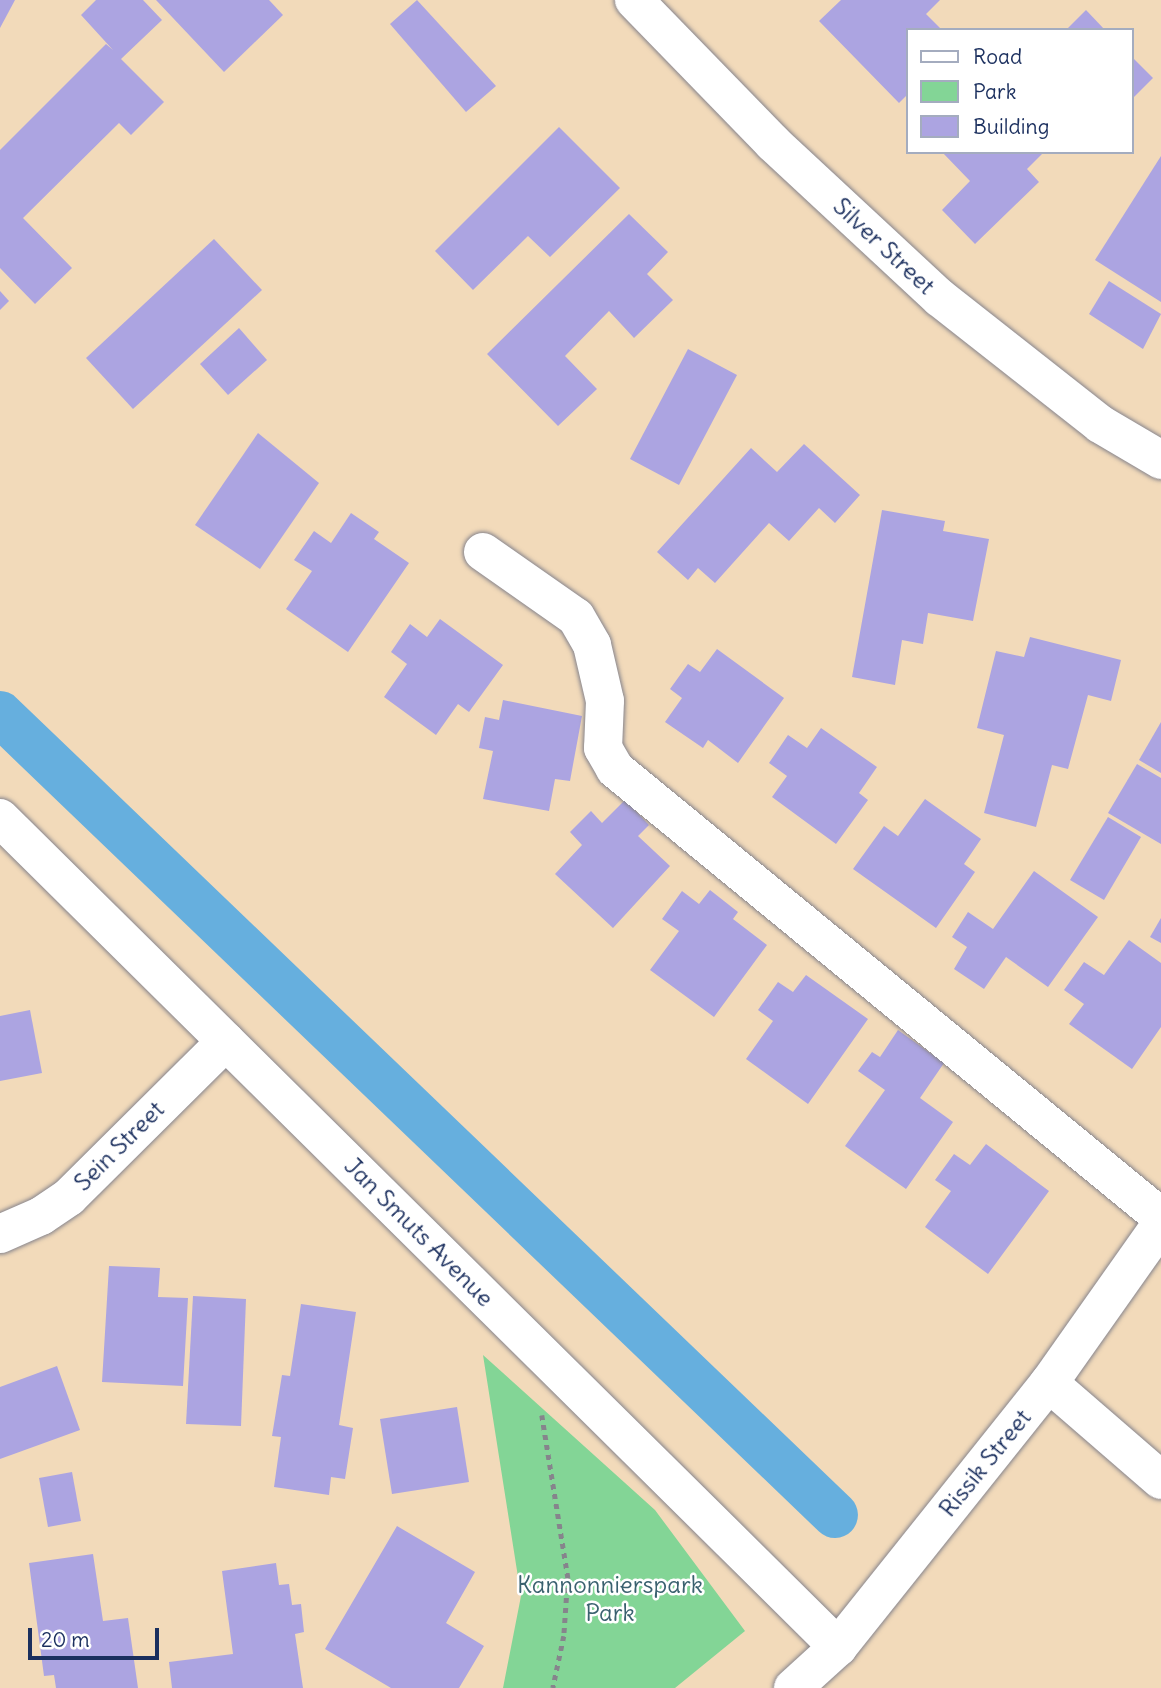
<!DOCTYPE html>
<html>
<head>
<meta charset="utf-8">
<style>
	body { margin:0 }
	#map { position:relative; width:1161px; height:1688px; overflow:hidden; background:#f2daba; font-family:Delius,sans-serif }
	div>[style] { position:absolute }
	.green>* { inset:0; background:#83d596 }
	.canal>* { height:46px; margin:-23px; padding:0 23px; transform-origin:23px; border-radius:23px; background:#66afde }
	.building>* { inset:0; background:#aca4e1 }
	.path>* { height:4.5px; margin-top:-2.25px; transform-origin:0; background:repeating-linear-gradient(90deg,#86848c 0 5px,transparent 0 10px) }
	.roads { filter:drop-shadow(0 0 2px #86848c) drop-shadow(0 0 2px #86848c) }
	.street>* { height:38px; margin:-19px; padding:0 19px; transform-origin:19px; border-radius:19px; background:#fff }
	span { translate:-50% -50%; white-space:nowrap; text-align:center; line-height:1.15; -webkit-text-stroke:5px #fff; paint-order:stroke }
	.street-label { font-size:24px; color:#1b2f5e }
	.park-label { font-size:24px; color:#3a616f }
	.legend { position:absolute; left:906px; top:28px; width:228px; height:126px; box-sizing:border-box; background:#fff; border:2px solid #a4acbf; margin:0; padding:9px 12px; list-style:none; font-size:21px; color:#1b2f5e }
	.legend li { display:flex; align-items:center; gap:14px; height:35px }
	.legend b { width:35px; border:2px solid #a4acbf }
	.scale { position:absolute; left:28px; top:1628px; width:131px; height:32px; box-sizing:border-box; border:4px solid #1b2f5e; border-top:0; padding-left:9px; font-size:21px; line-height:24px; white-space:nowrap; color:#1b2f5e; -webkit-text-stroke:5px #fff; paint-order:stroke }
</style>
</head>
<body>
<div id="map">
	<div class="green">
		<i style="clip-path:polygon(483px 1355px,655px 1510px,745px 1631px,675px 1688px,503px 1688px,521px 1596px)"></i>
	</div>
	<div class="canal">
		<i style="left:0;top:714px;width:1157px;rotate:43.81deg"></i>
	</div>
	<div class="building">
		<i style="clip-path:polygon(0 0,15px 0,0 28px)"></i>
		<i style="clip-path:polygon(96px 0,143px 0,162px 20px,121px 59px,164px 102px,131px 135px,119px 123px,23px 218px,72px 268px,35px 304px,0 268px,0 150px,106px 44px,113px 50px,81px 15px)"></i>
		<i style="clip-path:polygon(156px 0,269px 0,283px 15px,224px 72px)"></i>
		<i style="clip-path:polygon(417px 0,496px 86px,466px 112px,390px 24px)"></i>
		<i style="clip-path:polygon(841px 0,940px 0,926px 14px,942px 30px,907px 30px,907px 95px,899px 103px,819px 21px)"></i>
		<i style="clip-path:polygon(1086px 10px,1105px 30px,1066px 30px)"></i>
		<i style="clip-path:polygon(1131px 56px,1153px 78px,1131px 100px)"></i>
		<i style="clip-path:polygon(559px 127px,620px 188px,550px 257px,528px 236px,473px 290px,435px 251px)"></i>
		<i style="clip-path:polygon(942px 152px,1044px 152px,1027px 169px,1039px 182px,975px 244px,942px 210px,970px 181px)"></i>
		<i style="clip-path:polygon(1161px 156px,1161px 302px,1095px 260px)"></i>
		<i style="clip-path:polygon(629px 214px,668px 252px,647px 274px,673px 300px,634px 338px,609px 311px,565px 356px,597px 389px,558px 426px,487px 354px)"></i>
		<i style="clip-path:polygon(214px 239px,262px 290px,133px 409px,86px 358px)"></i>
		<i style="clip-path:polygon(1109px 281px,1161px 314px,1143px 349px,1089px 314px)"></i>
		<i style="clip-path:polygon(0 291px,9px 301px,0 310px)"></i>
		<i style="clip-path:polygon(239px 328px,267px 360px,228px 395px,200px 364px)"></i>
		<i style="clip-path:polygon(688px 349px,737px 375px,679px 485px,630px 459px)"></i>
		<i style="clip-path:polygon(258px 433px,319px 483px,260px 569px,195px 525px)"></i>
		<i style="clip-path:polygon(804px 444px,860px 495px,835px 523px,819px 508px,789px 541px,769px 523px,715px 583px,698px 568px,688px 580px,657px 552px,751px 448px,777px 472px)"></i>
		<i style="clip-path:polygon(882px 510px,945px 521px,943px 531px,989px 539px,973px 621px,928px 613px,923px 644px,902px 640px,895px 685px,852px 677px)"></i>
		<i style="clip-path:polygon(351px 513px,379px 532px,374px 539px,409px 563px,348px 652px,286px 609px,312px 571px,294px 560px,314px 531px,331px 543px)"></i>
		<i style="clip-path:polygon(440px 619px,503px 665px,469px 712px,458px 704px,436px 735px,384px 697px,407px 664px,391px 652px,410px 624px,427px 637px)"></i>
		<i style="clip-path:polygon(1030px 637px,1121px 660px,1111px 701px,1088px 695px,1068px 769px,1052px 765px,1036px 827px,984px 813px,1004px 735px,977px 728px,996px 651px,1024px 657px)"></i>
		<i style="clip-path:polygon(717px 649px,784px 698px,738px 763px,708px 740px,703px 748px,665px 722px,682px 698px,670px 689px,688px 664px,700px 672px)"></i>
		<i style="clip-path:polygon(503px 700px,582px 716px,570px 781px,555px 779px,549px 811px,483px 799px,493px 751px,479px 748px,485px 717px,499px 720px)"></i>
		<i style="clip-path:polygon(1161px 722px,1161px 773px,1139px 760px)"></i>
		<i style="clip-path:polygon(821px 728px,877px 767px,859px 793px,868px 800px,836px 844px,772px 797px,787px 776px,769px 763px,788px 735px,807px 748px)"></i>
		<i style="clip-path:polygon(1137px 764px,1161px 778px,1161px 844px,1108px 813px)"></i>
		<i style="clip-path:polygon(925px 799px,981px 839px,964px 864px,975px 872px,936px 928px,853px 869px,884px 826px,898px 836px)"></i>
		<i style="clip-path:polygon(625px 800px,649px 825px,638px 836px,670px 866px,613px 928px,555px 874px,582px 845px,570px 832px,591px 811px,602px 823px)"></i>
		<i style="clip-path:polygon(1108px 817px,1141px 837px,1104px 900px,1070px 880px)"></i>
		<i style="clip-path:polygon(1034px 871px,1098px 917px,1048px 987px,1006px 957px,984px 989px,954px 969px,967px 947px,952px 937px,968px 912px,993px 929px)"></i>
		<i style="clip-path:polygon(710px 890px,738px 912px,733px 919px,767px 945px,714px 1017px,650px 970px,679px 931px,662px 919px,682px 891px,699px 904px)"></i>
		<i style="clip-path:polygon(1161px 918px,1161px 943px,1150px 937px)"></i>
		<i style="clip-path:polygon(1129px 940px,1161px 963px,1161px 1027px,1132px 1069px,1069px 1024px,1084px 1004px,1064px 990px,1084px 962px,1104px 975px)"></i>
		<i style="clip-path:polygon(806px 975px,868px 1019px,808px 1104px,746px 1059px,773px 1021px,758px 1010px,778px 982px,793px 992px)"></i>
		<i style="clip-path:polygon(30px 1010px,42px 1073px,0 1081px,0 1016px)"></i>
		<i style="clip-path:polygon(898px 1030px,944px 1063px,920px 1098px,953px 1122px,906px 1189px,845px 1146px,885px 1090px,858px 1071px,872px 1052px,880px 1057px)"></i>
		<i style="clip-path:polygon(986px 1144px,1049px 1191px,988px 1274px,925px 1227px,951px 1191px,935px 1180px,954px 1154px,970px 1165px)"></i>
		<i style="clip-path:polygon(109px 1266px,160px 1268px,158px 1297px,188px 1298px,183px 1386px,102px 1382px)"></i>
		<i style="clip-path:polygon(193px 1296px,246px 1299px,241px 1426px,186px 1424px)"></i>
		<i style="clip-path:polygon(301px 1304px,356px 1312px,339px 1425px,353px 1428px,345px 1479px,331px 1477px,329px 1495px,274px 1487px,281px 1437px,272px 1436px,282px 1375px,290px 1376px)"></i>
		<i style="clip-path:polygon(57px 1366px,80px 1430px,0 1459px,0 1387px)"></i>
		<i style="clip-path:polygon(457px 1407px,469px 1482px,392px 1494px,380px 1419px)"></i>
		<i style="clip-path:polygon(72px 1472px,81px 1521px,48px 1527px,39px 1478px)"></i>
		<i style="clip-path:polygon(397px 1526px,475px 1572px,446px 1623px,484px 1646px,459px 1688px,391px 1688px,325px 1649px)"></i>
		<i style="clip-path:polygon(93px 1554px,103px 1621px,128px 1618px,138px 1688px,56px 1688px,54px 1675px,44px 1676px,29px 1563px)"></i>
		<i style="clip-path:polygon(276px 1563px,279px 1585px,289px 1584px,292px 1605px,301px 1604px,304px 1632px,295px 1634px,303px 1688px,172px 1688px,169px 1662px,233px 1654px,222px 1571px)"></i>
	</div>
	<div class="path">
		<i style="left:542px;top:1415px;width:165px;rotate:80.9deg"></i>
		<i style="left:568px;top:1578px;width:58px;rotate:93.9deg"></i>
		<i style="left:564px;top:1636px;width:53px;rotate:101.9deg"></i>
	</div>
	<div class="roads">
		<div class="street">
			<i style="left:634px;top:0;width:199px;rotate:45.8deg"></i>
			<i style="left:773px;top:143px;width:228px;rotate:42.9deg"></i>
			<i style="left:940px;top:298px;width:204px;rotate:38.2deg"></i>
			<i style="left:1100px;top:424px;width:71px;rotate:30.5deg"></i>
			<i style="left:483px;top:552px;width:113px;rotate:35deg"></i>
			<i style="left:576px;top:617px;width:32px;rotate:60deg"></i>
			<i style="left:592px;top:645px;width:57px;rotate:76.9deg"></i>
			<i style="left:605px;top:701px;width:47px;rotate:92.4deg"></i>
			<i style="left:603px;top:748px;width:24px;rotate:60deg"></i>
			<i style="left:615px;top:769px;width:706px;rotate:39.37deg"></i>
			<i style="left:0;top:818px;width:1179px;rotate:44.69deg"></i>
			<i style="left:0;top:1234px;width:45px;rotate:-23.7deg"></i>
			<i style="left:41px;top:1216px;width:34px;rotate:-34deg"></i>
			<i style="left:69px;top:1197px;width:221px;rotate:-44.8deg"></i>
			<i style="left:1049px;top:1383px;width:148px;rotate:40.9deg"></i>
			<i style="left:793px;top:1688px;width:61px;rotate:-42.3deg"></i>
			<i style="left:838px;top:1647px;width:338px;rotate:-51.4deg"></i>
			<i style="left:1049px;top:1383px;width:194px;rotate:-54.8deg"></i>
		</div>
	</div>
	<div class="street-label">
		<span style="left:884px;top:246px;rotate:43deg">Silver Street</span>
		<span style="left:119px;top:1146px;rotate:-45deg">Sein Street</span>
		<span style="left:419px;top:1232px;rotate:45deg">Jan Smuts Avenue</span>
		<span style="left:985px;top:1463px;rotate:-51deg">Rissik Street</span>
	</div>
	<div class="park-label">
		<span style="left:610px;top:1599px">Kannonnierspark<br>Park</span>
	</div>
	<ul class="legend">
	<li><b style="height:9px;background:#fff"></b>Road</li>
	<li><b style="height:19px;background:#83d596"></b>Park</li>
	<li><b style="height:19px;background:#aca4e1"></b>Building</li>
	</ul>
	<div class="scale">20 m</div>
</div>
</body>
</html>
